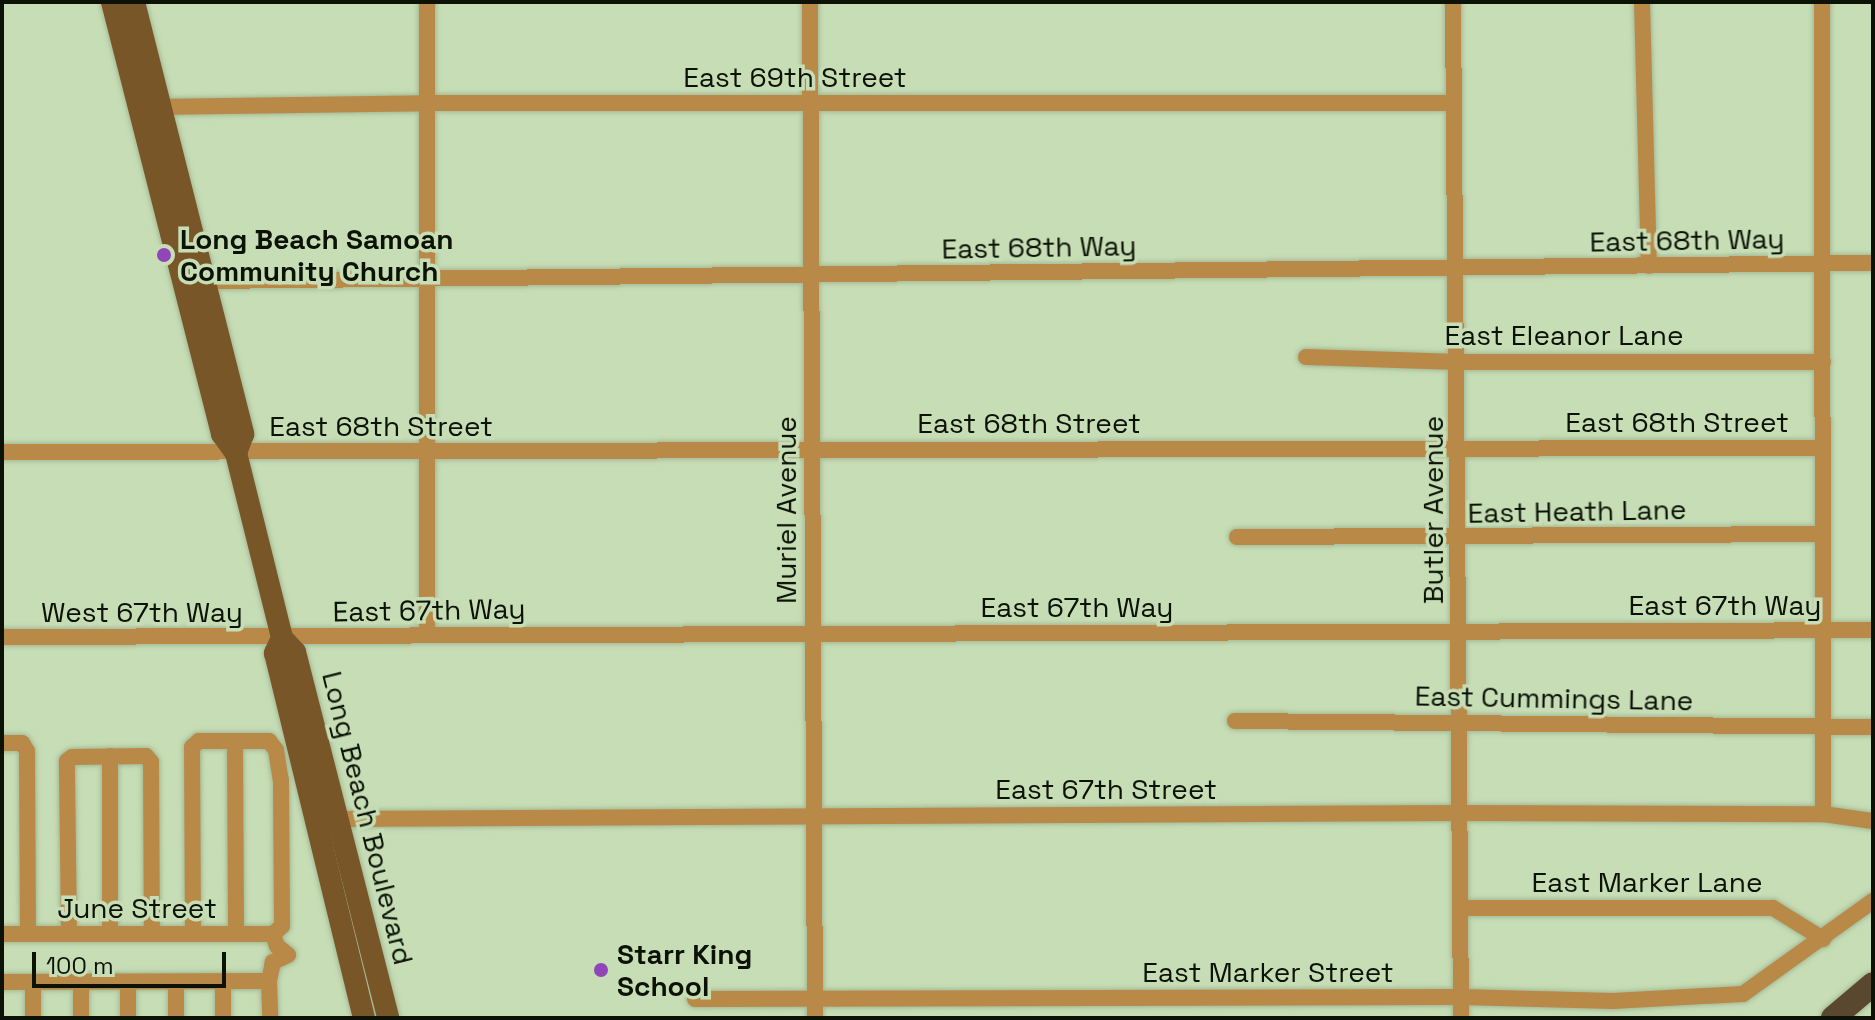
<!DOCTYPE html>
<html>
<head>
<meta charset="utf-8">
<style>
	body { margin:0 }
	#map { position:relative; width:1875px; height:1020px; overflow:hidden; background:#c6ddb5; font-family:"Space Grotesk",sans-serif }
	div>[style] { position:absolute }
	.roads { filter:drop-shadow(0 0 2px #a5b996) drop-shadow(0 0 2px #a5b996) }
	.minor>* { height:16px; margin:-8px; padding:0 8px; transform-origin:8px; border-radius:8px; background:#b98948 }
	.primary>* { height:22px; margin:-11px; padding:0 11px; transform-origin:11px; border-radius:11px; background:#785628 }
	.motorway>* { height:24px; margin:-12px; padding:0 12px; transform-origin:12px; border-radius:12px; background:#5a472f }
	.dots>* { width:22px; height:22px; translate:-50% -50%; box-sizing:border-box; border:4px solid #c6ddb5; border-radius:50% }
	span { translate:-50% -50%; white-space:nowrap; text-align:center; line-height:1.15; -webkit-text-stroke:7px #c6ddb5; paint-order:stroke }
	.street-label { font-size:28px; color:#0c1306 }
	.poi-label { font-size:28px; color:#0c1306; font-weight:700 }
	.left { translate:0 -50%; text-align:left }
	.frame { position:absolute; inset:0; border:4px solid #0c1306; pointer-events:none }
	.scale { position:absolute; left:32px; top:952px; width:194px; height:36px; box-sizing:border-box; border:4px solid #0c1306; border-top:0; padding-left:10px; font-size:24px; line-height:28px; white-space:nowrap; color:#0c1306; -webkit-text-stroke:6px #c6ddb5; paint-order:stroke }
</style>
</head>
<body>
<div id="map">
	<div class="roads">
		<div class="minor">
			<i style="left:427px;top:2px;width:633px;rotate:90deg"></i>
			<i style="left:810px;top:2px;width:1016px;rotate:89.72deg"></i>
			<i style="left:1453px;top:2px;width:1016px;rotate:89.55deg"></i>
			<i style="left:1642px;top:2px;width:264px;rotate:88.5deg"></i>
			<i style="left:1822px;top:2px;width:812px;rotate:89.93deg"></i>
			<i style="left:153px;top:107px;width:274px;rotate:-0.8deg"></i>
			<i style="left:427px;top:103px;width:1025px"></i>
			<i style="left:205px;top:281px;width:1668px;rotate:-0.62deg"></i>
			<i style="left:1306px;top:357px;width:152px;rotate:1.9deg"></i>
			<i style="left:1458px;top:362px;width:365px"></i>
			<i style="left:2px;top:452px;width:1821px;rotate:-0.13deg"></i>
			<i style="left:1237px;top:537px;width:586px;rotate:-0.29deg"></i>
			<i style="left:2px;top:637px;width:1871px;rotate:-0.21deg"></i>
			<i style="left:1235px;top:721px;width:638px;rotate:0.54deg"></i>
			<i style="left:235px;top:741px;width:193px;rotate:89.7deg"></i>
			<i style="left:2px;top:743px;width:20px"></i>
			<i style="left:22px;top:743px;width:9px;rotate:58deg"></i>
			<i style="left:27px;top:751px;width:183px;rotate:89.7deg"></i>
			<i style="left:110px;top:756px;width:178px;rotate:90deg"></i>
			<i style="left:338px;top:819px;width:1122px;rotate:-0.31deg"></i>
			<i style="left:1460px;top:813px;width:363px;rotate:0.2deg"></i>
			<i style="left:1823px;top:814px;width:50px;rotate:8deg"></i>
			<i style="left:1461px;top:908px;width:312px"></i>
			<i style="left:1773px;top:908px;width:59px;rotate:31.8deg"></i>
			<i style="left:2px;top:934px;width:271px"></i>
			<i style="left:69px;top:934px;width:173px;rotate:-90.7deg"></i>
			<i style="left:67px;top:761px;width:6px;rotate:-39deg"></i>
			<i style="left:72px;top:757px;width:74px;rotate:-0.8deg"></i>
			<i style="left:146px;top:756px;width:8px;rotate:50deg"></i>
			<i style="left:151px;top:762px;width:172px;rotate:89.7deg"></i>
			<i style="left:193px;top:934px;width:187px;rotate:-90.3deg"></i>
			<i style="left:192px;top:747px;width:9px;rotate:-41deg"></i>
			<i style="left:199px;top:741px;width:70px"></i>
			<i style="left:269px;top:741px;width:11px;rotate:52deg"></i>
			<i style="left:276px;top:750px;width:30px;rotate:81deg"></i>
			<i style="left:281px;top:780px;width:146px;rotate:89.6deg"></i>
			<i style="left:282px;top:926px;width:12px;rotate:138deg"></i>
			<i style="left:273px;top:934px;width:13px;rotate:72deg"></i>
			<i style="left:277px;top:946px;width:14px;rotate:39deg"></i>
			<i style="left:288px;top:955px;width:17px;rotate:155deg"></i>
			<i style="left:273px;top:962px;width:19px;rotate:102deg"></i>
			<i style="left:269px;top:981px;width:37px;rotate:88deg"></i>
			<i style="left:2px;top:982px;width:267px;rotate:-0.2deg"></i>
			<i style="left:33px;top:982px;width:36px;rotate:90deg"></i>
			<i style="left:81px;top:982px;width:36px;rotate:90deg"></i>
			<i style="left:128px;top:982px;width:36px;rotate:90deg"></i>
			<i style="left:176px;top:982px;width:36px;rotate:90deg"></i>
			<i style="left:223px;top:982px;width:36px;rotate:90deg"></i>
			<i style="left:695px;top:999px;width:766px;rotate:-0.15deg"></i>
			<i style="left:1461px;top:997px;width:152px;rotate:1.5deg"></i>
			<i style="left:1613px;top:1001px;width:130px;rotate:-3.1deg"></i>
			<i style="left:1743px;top:994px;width:160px;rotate:-35.6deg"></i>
		</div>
		<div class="primary">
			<i style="left:112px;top:2px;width:446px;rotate:75.7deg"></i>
			<i style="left:222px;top:434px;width:24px;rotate:54deg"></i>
			<i style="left:236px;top:453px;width:191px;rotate:76deg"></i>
			<i style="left:282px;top:638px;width:19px;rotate:47deg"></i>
			<i style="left:295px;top:652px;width:378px;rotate:75.7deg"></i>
			<i style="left:134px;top:2px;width:446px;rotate:75.8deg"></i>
			<i style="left:243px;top:434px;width:20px;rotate:110deg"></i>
			<i style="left:282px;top:638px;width:17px;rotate:115deg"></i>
			<i style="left:275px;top:653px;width:376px;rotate:76.3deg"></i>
		</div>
		<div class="motorway">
			<i style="left:1833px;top:1018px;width:52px;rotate:-40.4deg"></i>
		</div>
	</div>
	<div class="dots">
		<i style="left:164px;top:255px;background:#9046b7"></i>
		<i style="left:601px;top:970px;background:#9046b7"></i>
	</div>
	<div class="street-label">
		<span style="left:795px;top:77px">East 69th Street</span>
		<span style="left:1687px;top:240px;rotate:-1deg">East 68th Way</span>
		<span style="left:1039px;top:247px;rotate:-1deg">East 68th Way</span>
		<span style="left:1564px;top:335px">East Eleanor Lane</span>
		<span style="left:1677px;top:422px">East 68th Street</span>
		<span style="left:1029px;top:423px">East 68th Street</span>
		<span style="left:381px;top:426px">East 68th Street</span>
		<span style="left:786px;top:510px;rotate:-90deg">Muriel Avenue</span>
		<span style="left:1433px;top:510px;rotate:-90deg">Butler Avenue</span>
		<span style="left:1577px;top:511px;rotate:-1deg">East Heath Lane</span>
		<span style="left:1725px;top:605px">East 67th Way</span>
		<span style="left:1077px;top:607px">East 67th Way</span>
		<span style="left:429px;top:610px;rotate:-1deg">East 67th Way</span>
		<span style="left:142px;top:612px">West 67th Way</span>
		<span style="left:1554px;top:698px;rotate:1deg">East Cummings Lane</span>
		<span style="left:1106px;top:789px">East 67th Street</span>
		<span style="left:368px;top:818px;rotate:76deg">Long Beach Boulevard</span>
		<span style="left:1647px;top:882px">East Marker Lane</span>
		<span style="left:137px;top:908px">June Street</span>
		<span style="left:1268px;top:972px">East Marker Street</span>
	</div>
	<div class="poi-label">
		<span class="left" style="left:180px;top:255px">Long Beach Samoan<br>Community Church</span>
		<span class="left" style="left:617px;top:970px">Starr King<br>School</span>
	</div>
	<div class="frame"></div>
	<div class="scale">100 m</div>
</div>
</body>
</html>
